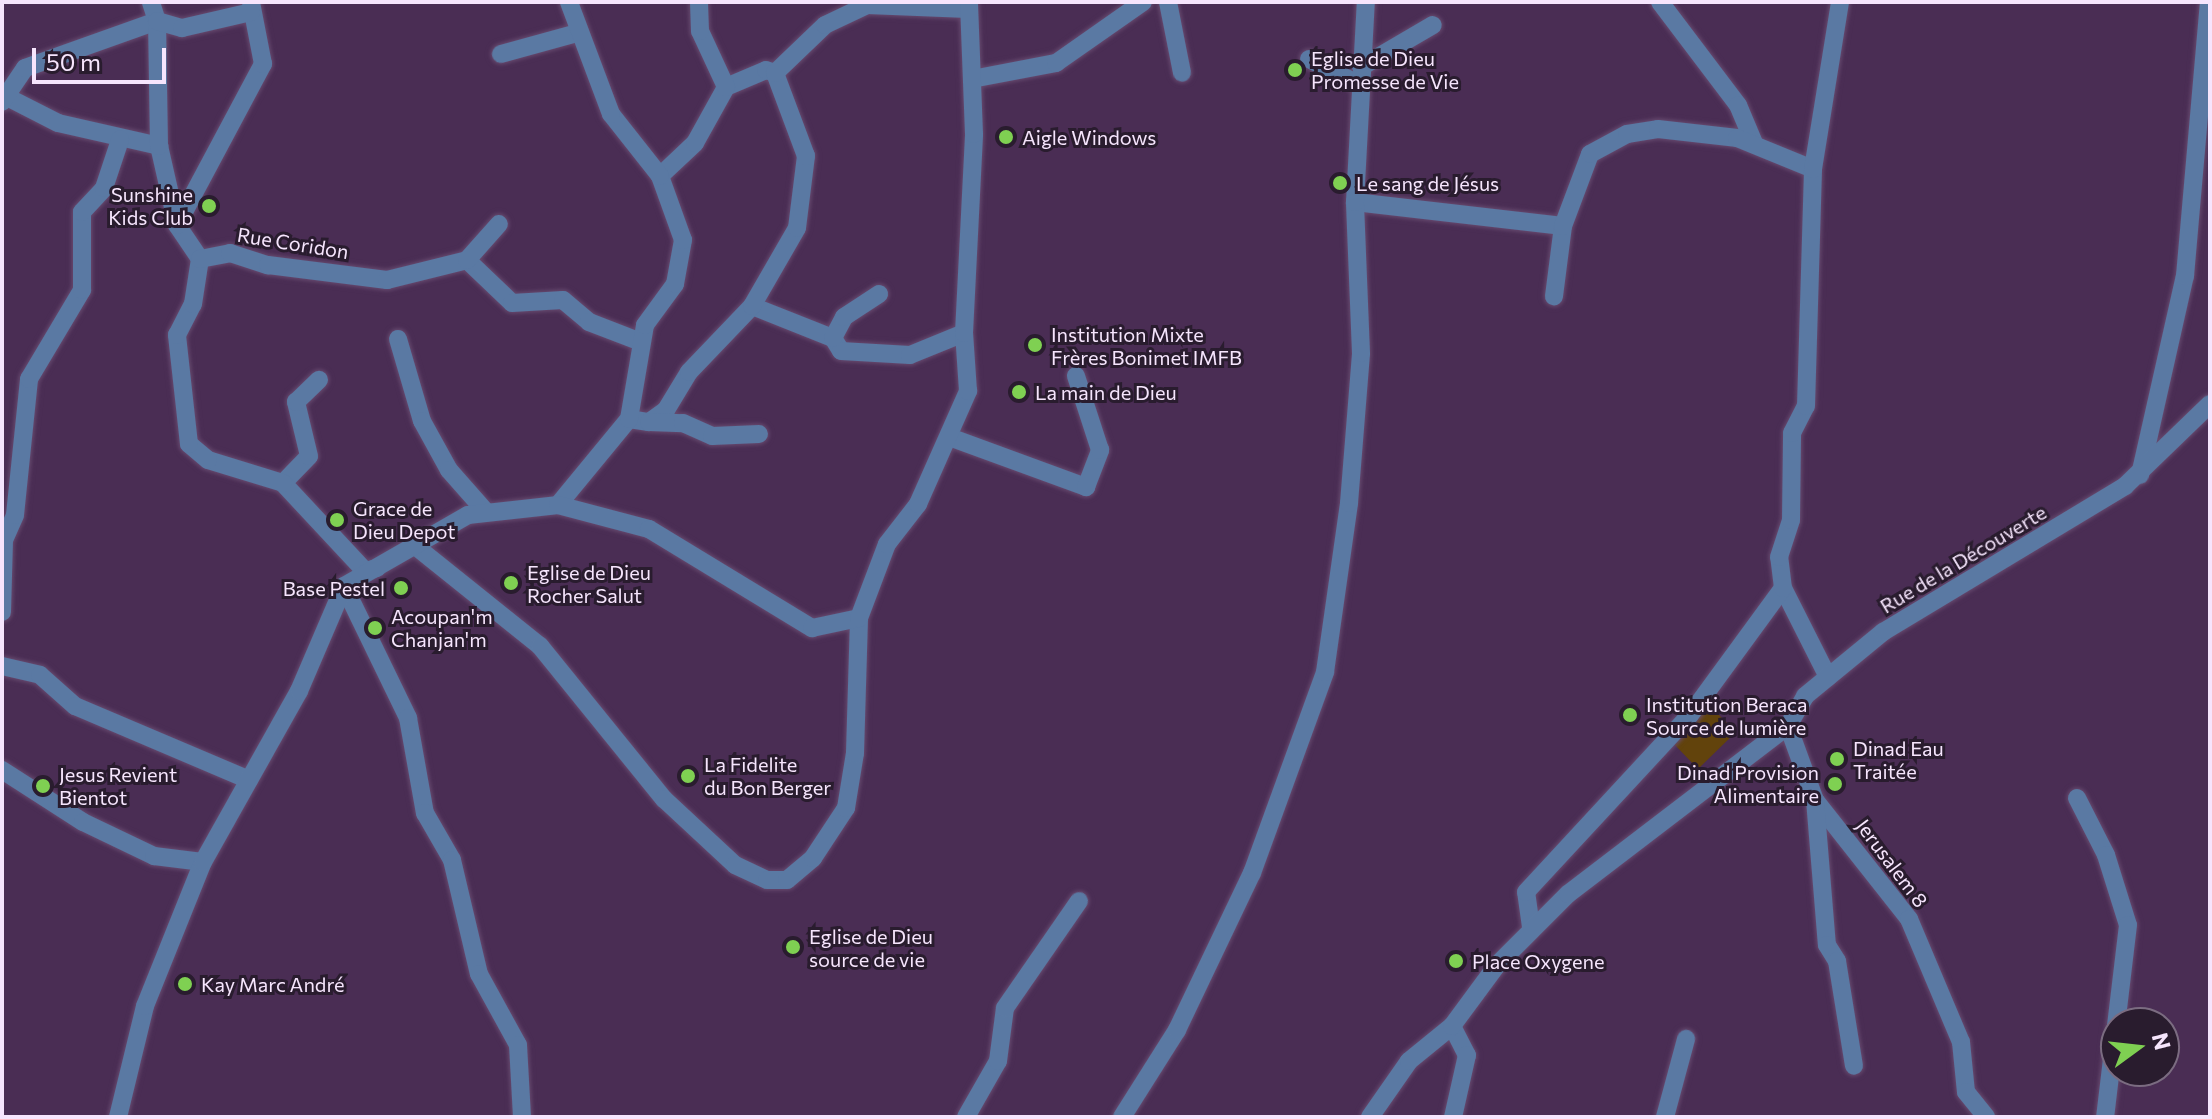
<!DOCTYPE html>
<html>
<head>
<meta charset="utf-8">
<style>
	body { margin:0 }
	#map { position:relative; width:2212px; height:1119px; overflow:hidden; background:#4a2d54; font-family:Commissioner,sans-serif }
	div>[style] { position:absolute }
	.green>* { inset:0; background:#62430c }
	.roads { filter:drop-shadow(0 0 2px #664a6f) drop-shadow(0 0 2px #664a6f) }
	.minor>* { height:18px; margin:-9px; padding:0 9px; transform-origin:9px; border-radius:9px; background:#5a79a3 }
	.dots>* { width:22px; height:22px; translate:-50% -50%; box-sizing:border-box; border:4px solid #291c2e; border-radius:50% }
	span { translate:-50% -50%; white-space:nowrap; text-align:center; line-height:1.15; -webkit-text-stroke:6px #291c2e; paint-order:stroke }
	.poi-label { font-size:20px; color:#f6e5fd }
	.left { translate:0 -50%; text-align:left }
	.right { translate:-100% -50%; text-align:right }
	.street-label { font-size:20px; color:#f6e5fd }
	.frame { position:absolute; inset:0; border:4px solid #f6e5fd; pointer-events:none }
	.north { position:absolute; left:2100px; top:1007px; width:80px; height:80px; box-sizing:border-box; background:#291c2e; border:2px solid #7b6c81; border-radius:50%; rotate:75deg; font-size:22px; font-weight:700; line-height:32px; text-align:center; color:#f6e5fd }
	.north::after { content:''; display:block; margin:auto; width:28px; height:36px; background:#7fd052; clip-path:polygon(50% 0,100% 100%,50% 72%,0 100%) }
	.scale { position:absolute; left:32px; top:48px; width:134px; height:36px; box-sizing:border-box; border:4px solid #f6e5fd; border-top:0; padding-left:10px; font-size:24px; line-height:28px; white-space:nowrap; color:#f6e5fd; -webkit-text-stroke:6px #291c2e; paint-order:stroke }
</style>
</head>
<body>
<div id="map">
	<div class="green">
		<i style="clip-path:polygon(1710px 706px,1736px 732px,1698px 769px,1673px 743px)"></i>
	</div>
	<div class="roads">
		<div class="minor">
			<i style="left:1168px;top:2px;width:72px;rotate:78.8deg"></i>
			<i style="left:1660px;top:2px;width:129px;rotate:52.9deg"></i>
			<i style="left:1738px;top:105px;width:41px;rotate:67.2deg"></i>
			<i style="left:501px;top:54px;width:79px;rotate:-15.4deg"></i>
			<i style="left:1309px;top:59px;width:55px;rotate:27deg"></i>
			<i style="left:1361px;top:67px;width:83px;rotate:-30.3deg"></i>
			<i style="left:972px;top:79px;width:86px;rotate:-10.8deg"></i>
			<i style="left:1056px;top:63px;width:106px;rotate:-35deg"></i>
			<i style="left:726px;top:87px;width:43px;rotate:-23deg"></i>
			<i style="left:766px;top:70px;width:9px;rotate:18deg"></i>
			<i style="left:7px;top:97px;width:57px;rotate:27deg"></i>
			<i style="left:58px;top:123px;width:104px;rotate:12.8deg"></i>
			<i style="left:2px;top:102px;width:41px;rotate:-55.9deg"></i>
			<i style="left:25px;top:68px;width:140px;rotate:-19.6deg"></i>
			<i style="left:157px;top:21px;width:20px;rotate:-108deg"></i>
			<i style="left:660px;top:176px;width:48px;rotate:-43.3deg"></i>
			<i style="left:695px;top:143px;width:64px;rotate:-61deg"></i>
			<i style="left:726px;top:87px;width:62px;rotate:-114.9deg"></i>
			<i style="left:700px;top:31px;width:29px;rotate:-92deg"></i>
			<i style="left:1355px;top:202px;width:209px;rotate:6.6deg"></i>
			<i style="left:1563px;top:226px;width:71px;rotate:97.3deg"></i>
			<i style="left:177px;top:225px;width:183px;rotate:-61.9deg"></i>
			<i style="left:263px;top:64px;width:63px;rotate:-101deg"></i>
			<i style="left:1563px;top:226px;width:77px;rotate:-69.4deg"></i>
			<i style="left:1590px;top:154px;width:42px;rotate:-28.4deg"></i>
			<i style="left:1627px;top:134px;width:31px;rotate:-9deg"></i>
			<i style="left:1658px;top:129px;width:80px;rotate:6.5deg"></i>
			<i style="left:1737px;top:138px;width:82px;rotate:22.2deg"></i>
			<i style="left:200px;top:259px;width:41px;rotate:-124.1deg"></i>
			<i style="left:177px;top:225px;width:81px;rotate:-102.8deg"></i>
			<i style="left:159px;top:146px;width:125px;rotate:-90.9deg"></i>
			<i style="left:157px;top:21px;width:26px;rotate:16deg"></i>
			<i style="left:182px;top:28px;width:71px;rotate:-13.1deg"></i>
			<i style="left:467px;top:260px;width:62px;rotate:43.7deg"></i>
			<i style="left:512px;top:303px;width:51px;rotate:-3.4deg"></i>
			<i style="left:563px;top:300px;width:34px;rotate:40deg"></i>
			<i style="left:589px;top:322px;width:56px;rotate:21deg"></i>
			<i style="left:752px;top:306px;width:87px;rotate:21.6deg"></i>
			<i style="left:833px;top:338px;width:15px;rotate:58deg"></i>
			<i style="left:841px;top:351px;width:69px;rotate:3.3deg"></i>
			<i style="left:910px;top:355px;width:58px;rotate:-22.2deg"></i>
			<i style="left:833px;top:338px;width:24px;rotate:-62deg"></i>
			<i style="left:844px;top:317px;width:42px;rotate:-33.3deg"></i>
			<i style="left:398px;top:339px;width:85px;rotate:73.7deg"></i>
			<i style="left:422px;top:421px;width:56px;rotate:61.1deg"></i>
			<i style="left:449px;top:470px;width:56px;rotate:48.6deg"></i>
			<i style="left:629px;top:419px;width:20px;rotate:9deg"></i>
			<i style="left:649px;top:422px;width:21px;rotate:-35deg"></i>
			<i style="left:666px;top:410px;width:44px;rotate:-58.8deg"></i>
			<i style="left:689px;top:372px;width:91px;rotate:-46.3deg"></i>
			<i style="left:752px;top:306px;width:90px;rotate:-60deg"></i>
			<i style="left:797px;top:228px;width:73px;rotate:-82.9deg"></i>
			<i style="left:806px;top:156px;width:89px;rotate:-110.5deg"></i>
			<i style="left:775px;top:73px;width:69px;rotate:-43.8deg"></i>
			<i style="left:825px;top:25px;width:47px;rotate:-25.5deg"></i>
			<i style="left:867px;top:5px;width:101px;rotate:2.3deg"></i>
			<i style="left:649px;top:422px;width:34px;rotate:2deg"></i>
			<i style="left:683px;top:423px;width:32px;rotate:24deg"></i>
			<i style="left:712px;top:436px;width:47px;rotate:-2.4deg"></i>
			<i style="left:952px;top:438px;width:143px;rotate:20.1deg"></i>
			<i style="left:1086px;top:487px;width:40px;rotate:-69deg"></i>
			<i style="left:1100px;top:450px;width:78px;rotate:-108deg"></i>
			<i style="left:2140px;top:475px;width:204px;rotate:-77.3deg"></i>
			<i style="left:2185px;top:276px;width:275px;rotate:-85deg"></i>
			<i style="left:283px;top:483px;width:37px;rotate:-46deg"></i>
			<i style="left:309px;top:456px;width:56px;rotate:-103.5deg"></i>
			<i style="left:296px;top:402px;width:32px;rotate:-44deg"></i>
			<i style="left:558px;top:505px;width:112px;rotate:-50.5deg"></i>
			<i style="left:629px;top:419px;width:95px;rotate:-80.3deg"></i>
			<i style="left:645px;top:325px;width:51px;rotate:-53.8deg"></i>
			<i style="left:675px;top:284px;width:45px;rotate:-79.7deg"></i>
			<i style="left:683px;top:240px;width:68px;rotate:-109.8deg"></i>
			<i style="left:660px;top:176px;width:79px;rotate:-128.3deg"></i>
			<i style="left:611px;top:114px;width:120px;rotate:-110.6deg"></i>
			<i style="left:419px;top:549px;width:155px;rotate:38.7deg"></i>
			<i style="left:540px;top:646px;width:197px;rotate:51deg"></i>
			<i style="left:664px;top:799px;width:97px;rotate:42.9deg"></i>
			<i style="left:735px;top:865px;width:35px;rotate:25deg"></i>
			<i style="left:767px;top:880px;width:20px"></i>
			<i style="left:787px;top:880px;width:34px;rotate:-40deg"></i>
			<i style="left:813px;top:858px;width:60px;rotate:-56.6deg"></i>
			<i style="left:846px;top:808px;width:56px;rotate:-80.7deg"></i>
			<i style="left:855px;top:753px;width:135px;rotate:-88.3deg"></i>
			<i style="left:377px;top:568px;width:12px;rotate:166deg"></i>
			<i style="left:365px;top:571px;width:120px;rotate:-133deg"></i>
			<i style="left:283px;top:483px;width:78px;rotate:-163deg"></i>
			<i style="left:208px;top:460px;width:25px;rotate:-140deg"></i>
			<i style="left:189px;top:444px;width:110px;rotate:-96.3deg"></i>
			<i style="left:177px;top:335px;width:35px;rotate:-63deg"></i>
			<i style="left:193px;top:304px;width:46px;rotate:-81.2deg"></i>
			<i style="left:200px;top:259px;width:31px;rotate:-11deg"></i>
			<i style="left:230px;top:253px;width:40px;rotate:18deg"></i>
			<i style="left:268px;top:265px;width:120px;rotate:7.2deg"></i>
			<i style="left:387px;top:280px;width:82px;rotate:-14deg"></i>
			<i style="left:467px;top:260px;width:48px;rotate:-48.4deg"></i>
			<i style="left:344px;top:586px;width:147px;rotate:64.1deg"></i>
			<i style="left:408px;top:718px;width:97px;rotate:79.9deg"></i>
			<i style="left:425px;top:813px;width:54px;rotate:60.1deg"></i>
			<i style="left:452px;top:860px;width:117px;rotate:76.7deg"></i>
			<i style="left:479px;top:974px;width:81px;rotate:61.2deg"></i>
			<i style="left:518px;top:1045px;width:72px;rotate:86.8deg"></i>
			<i style="left:1783px;top:588px;width:100px;rotate:63.2deg"></i>
			<i style="left:2px;top:612px;width:72px;rotate:-88.4deg"></i>
			<i style="left:4px;top:540px;width:27px;rotate:-66deg"></i>
			<i style="left:15px;top:515px;width:137px;rotate:-84.1deg"></i>
			<i style="left:29px;top:379px;width:104px;rotate:-59.2deg"></i>
			<i style="left:82px;top:290px;width:78px;rotate:-90deg"></i>
			<i style="left:82px;top:212px;width:33px;rotate:-47deg"></i>
			<i style="left:104px;top:188px;width:51px;rotate:-71.6deg"></i>
			<i style="left:2px;top:666px;width:39px;rotate:13deg"></i>
			<i style="left:40px;top:675px;width:47px;rotate:41.5deg"></i>
			<i style="left:75px;top:706px;width:189px;rotate:23deg"></i>
			<i style="left:1788px;top:726px;width:79px;rotate:70deg"></i>
			<i style="left:1815px;top:800px;width:152px;rotate:51.7deg"></i>
			<i style="left:1909px;top:919px;width:134px;rotate:67.1deg"></i>
			<i style="left:1961px;top:1042px;width:50px;rotate:84.3deg"></i>
			<i style="left:1966px;top:1092px;width:32px;rotate:51deg"></i>
			<i style="left:2px;top:770px;width:96px;rotate:32.7deg"></i>
			<i style="left:83px;top:822px;width:79px;rotate:25.6deg"></i>
			<i style="left:154px;top:856px;width:49px;rotate:7deg"></i>
			<i style="left:2077px;top:798px;width:64px;rotate:63deg"></i>
			<i style="left:2106px;top:855px;width:73px;rotate:72.6deg"></i>
			<i style="left:2128px;top:925px;width:193px;rotate:96.8deg"></i>
			<i style="left:1815px;top:800px;width:145px;rotate:85.3deg"></i>
			<i style="left:1827px;top:945px;width:19px;rotate:58deg"></i>
			<i style="left:1837px;top:961px;width:106px;rotate:80.8deg"></i>
			<i style="left:1531px;top:927px;width:35px;rotate:-98deg"></i>
			<i style="left:1526px;top:892px;width:241px;rotate:-47.2deg"></i>
			<i style="left:1690px;top:715px;width:157px;rotate:-53.8deg"></i>
			<i style="left:1783px;top:588px;width:31px;rotate:-97deg"></i>
			<i style="left:1779px;top:557px;width:39px;rotate:-72deg"></i>
			<i style="left:1791px;top:520px;width:87px;rotate:-89.3deg"></i>
			<i style="left:1792px;top:433px;width:30px;rotate:-63deg"></i>
			<i style="left:1806px;top:406px;width:237px;rotate:-88.3deg"></i>
			<i style="left:1813px;top:169px;width:169px;rotate:-80.8deg"></i>
			<i style="left:1452px;top:1026px;width:33px;rotate:63deg"></i>
			<i style="left:1467px;top:1055px;width:64px;rotate:102.7deg"></i>
			<i style="left:118px;top:1117px;width:114px;rotate:-76.3deg"></i>
			<i style="left:145px;top:1006px;width:155px;rotate:-68.1deg"></i>
			<i style="left:203px;top:862px;width:196px;rotate:-60.7deg"></i>
			<i style="left:299px;top:691px;width:114px;rotate:-66.8deg"></i>
			<i style="left:344px;top:586px;width:143px;rotate:-29.8deg"></i>
			<i style="left:468px;top:515px;width:91px;rotate:-6.3deg"></i>
			<i style="left:558px;top:505px;width:94px;rotate:14.8deg"></i>
			<i style="left:649px;top:529px;width:191px;rotate:31.3deg"></i>
			<i style="left:812px;top:628px;width:48px;rotate:-12deg"></i>
			<i style="left:859px;top:618px;width:79px;rotate:-69.3deg"></i>
			<i style="left:887px;top:544px;width:51px;rotate:-52.2deg"></i>
			<i style="left:918px;top:504px;width:124px;rotate:-66.1deg"></i>
			<i style="left:968px;top:391px;width:58px;rotate:-93.9deg"></i>
			<i style="left:964px;top:333px;width:199px;rotate:-87.1deg"></i>
			<i style="left:974px;top:134px;width:132px;rotate:-92.2deg"></i>
			<i style="left:966px;top:1117px;width:64px;rotate:-60.3deg"></i>
			<i style="left:998px;top:1061px;width:53px;rotate:-82.5deg"></i>
			<i style="left:1005px;top:1008px;width:130px;rotate:-55.3deg"></i>
			<i style="left:1122px;top:1117px;width:103px;rotate:-57.7deg"></i>
			<i style="left:1177px;top:1030px;width:174px;rotate:-64.5deg"></i>
			<i style="left:1252px;top:873px;width:214px;rotate:-70deg"></i>
			<i style="left:1325px;top:672px;width:171px;rotate:-81.9deg"></i>
			<i style="left:1349px;top:503px;width:150px;rotate:-85.4deg"></i>
			<i style="left:1361px;top:353px;width:151px;rotate:-92.3deg"></i>
			<i style="left:1355px;top:202px;width:200px;rotate:-86.9deg"></i>
			<i style="left:1370px;top:1117px;width:68px;rotate:-55.1deg"></i>
			<i style="left:1409px;top:1061px;width:55px;rotate:-39.1deg"></i>
			<i style="left:1452px;top:1026px;width:76px;rotate:-53.6deg"></i>
			<i style="left:1497px;top:965px;width:100px;rotate:-45deg"></i>
			<i style="left:1568px;top:894px;width:277px;rotate:-37.4deg"></i>
			<i style="left:1788px;top:726px;width:34px;rotate:-60deg"></i>
			<i style="left:1805px;top:696px;width:101px;rotate:-39.4deg"></i>
			<i style="left:1883px;top:632px;width:283px;rotate:-31.1deg"></i>
			<i style="left:2125px;top:486px;width:118px;rotate:-44deg"></i>
			<i style="left:1665px;top:1117px;width:81px;rotate:-74.9deg"></i>
		</div>
	</div>
	<div class="dots">
		<i style="left:1295px;top:70px;background:#7fd052"></i>
		<i style="left:1006px;top:137px;background:#7fd052"></i>
		<i style="left:1340px;top:183px;background:#7fd052"></i>
		<i style="left:209px;top:206px;background:#7fd052"></i>
		<i style="left:1035px;top:345px;background:#7fd052"></i>
		<i style="left:1019px;top:392px;background:#7fd052"></i>
		<i style="left:337px;top:520px;background:#7fd052"></i>
		<i style="left:511px;top:583px;background:#7fd052"></i>
		<i style="left:401px;top:588px;background:#7fd052"></i>
		<i style="left:375px;top:628px;background:#7fd052"></i>
		<i style="left:1630px;top:715px;background:#7fd052"></i>
		<i style="left:1837px;top:759px;background:#7fd052"></i>
		<i style="left:688px;top:776px;background:#7fd052"></i>
		<i style="left:1835px;top:784px;background:#7fd052"></i>
		<i style="left:43px;top:786px;background:#7fd052"></i>
		<i style="left:793px;top:947px;background:#7fd052"></i>
		<i style="left:1456px;top:961px;background:#7fd052"></i>
		<i style="left:185px;top:984px;background:#7fd052"></i>
	</div>
	<div class="poi-label">
		<span class="left" style="left:1311px;top:70px">Eglise de Dieu<br>Promesse de Vie</span>
		<span class="left" style="left:1022px;top:137px">Aigle Windows</span>
		<span class="left" style="left:1356px;top:183px">Le sang de Jésus</span>
		<span class="right" style="left:193px;top:206px">Sunshine<br>Kids Club</span>
		<span class="left" style="left:1051px;top:346px">Institution Mixte<br>Frères Bonimet IMFB</span>
		<span class="left" style="left:1035px;top:392px">La main de Dieu</span>
		<span class="left" style="left:353px;top:520px">Grace de<br>Dieu Depot</span>
		<span class="left" style="left:527px;top:584px">Eglise de Dieu<br>Rocher Salut</span>
		<span class="right" style="left:385px;top:588px">Base Pestel</span>
		<span class="left" style="left:391px;top:628px">Acoupan'm<br>Chanjan'm</span>
		<span class="left" style="left:1646px;top:716px">Institution Beraca<br>Source de lumière</span>
		<span class="left" style="left:1853px;top:760px">Dinad Eau<br>Traitée</span>
		<span class="left" style="left:704px;top:776px">La Fidelite<br>du Bon Berger</span>
		<span class="right" style="left:1819px;top:784px">Dinad Provision<br>Alimentaire</span>
		<span class="left" style="left:59px;top:786px">Jesus Revient<br>Bientot</span>
		<span class="left" style="left:809px;top:948px">Eglise de Dieu<br>source de vie</span>
		<span class="left" style="left:1472px;top:961px">Place Oxygene</span>
		<span class="left" style="left:201px;top:984px">Kay Marc André</span>
	</div>
	<div class="street-label">
		<span style="left:293px;top:243px;rotate:9deg">Rue Coridon</span>
		<span style="left:1963px;top:559px;rotate:-31deg">Rue de la Découverte</span>
		<span style="left:1892px;top:863px;rotate:53deg">Jerusalem 8</span>
	</div>
	<div class="frame"></div>
	<div class="north">N</div>
	<div class="scale">50 m</div>
</div>
</body>
</html>
